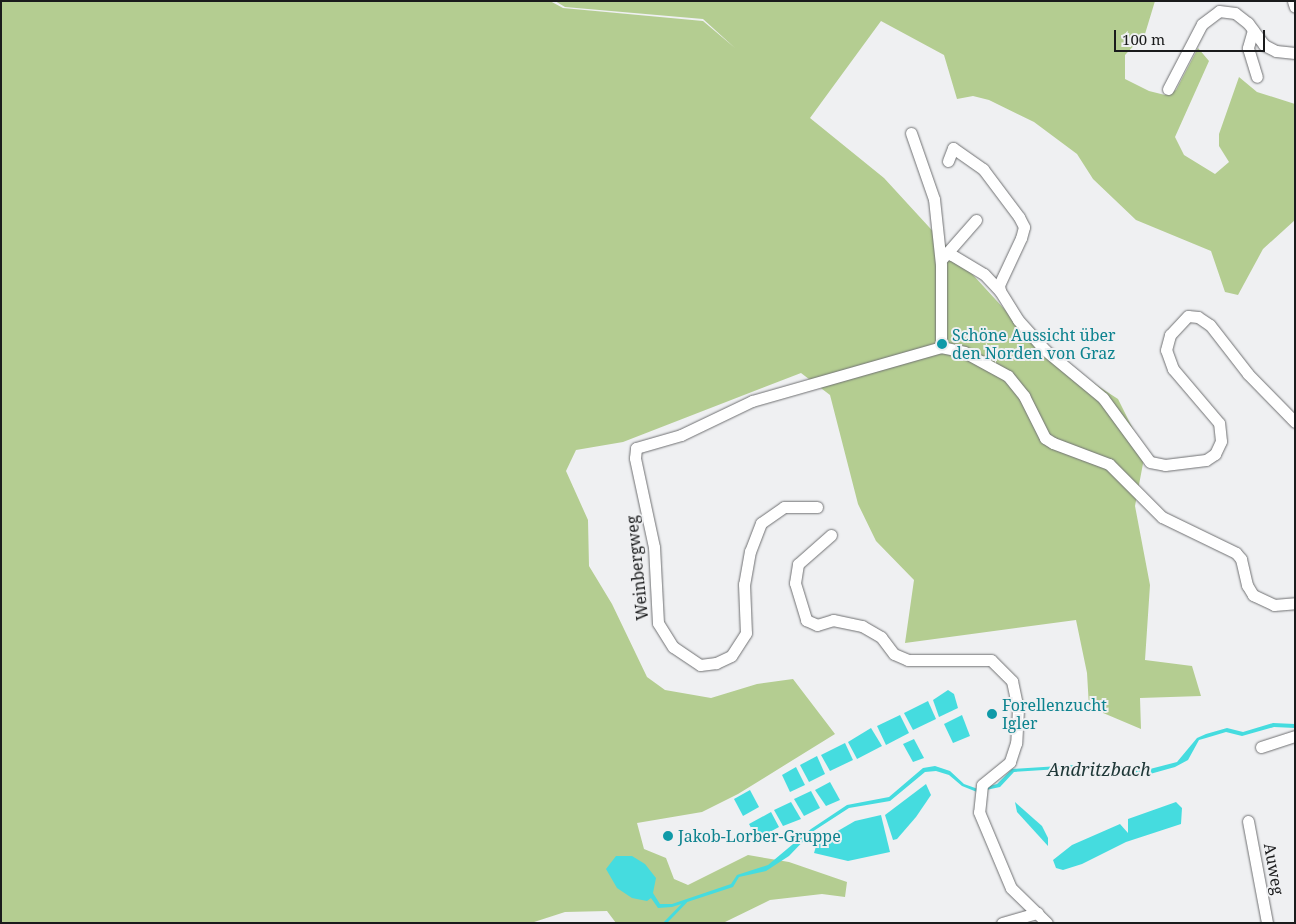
<!DOCTYPE html>
<html>
<head>
<meta charset="utf-8">
<style>
	body { margin:0 }
	#map { position:relative; width:1296px; height:924px; overflow:hidden; background:#eff0f2; font-family:"Noto Serif",serif }
	div>[style] { position:absolute }
	.green>* { inset:0; background:#b4cd91 }
	.water>* { inset:0; background:#45dcdf }
	.stream>* { height:3px; margin:-1.5px; padding:0 1.5px; transform-origin:1.5px; border-radius:1.5px; background:#45dcdf }
	.roads { filter:drop-shadow(0 0 1px #6f7072) drop-shadow(0 0 1px #6f7072) }
	.street>* { height:11px; margin:-5.5px; padding:0 5.5px; transform-origin:5.5px; border-radius:5.5px; background:#fff }
	.dots>* { width:14px; height:14px; translate:-50% -50%; box-sizing:border-box; border:2px solid #eff0f2; border-radius:50% }
	span { translate:-50% -50%; white-space:nowrap; text-align:center; line-height:1.15; -webkit-text-stroke:4px #eff0f2; paint-order:stroke }
	.culture-label { font-size:16px; color:#0d838f }
	.left { translate:0 -50%; text-align:left }
	.street-label { font-size:16px; color:#1a1b1c }
	.water-label { font-size:18px; color:#203939; font-style:italic }
	.frame { position:absolute; inset:0; border:2px solid #1a1b1c; pointer-events:none }
	.scale { position:absolute; left:1114px; top:30px; width:151px; height:22px; box-sizing:border-box; border:2px solid #1a1b1c; border-top:0; padding-left:6px; font-size:15px; line-height:18px; white-space:nowrap; color:#1a1b1c; -webkit-text-stroke:4px #eff0f2; paint-order:stroke }
</style>
</head>
<body>
<div id="map">
	<div class="green">
		<i style="clip-path:polygon(1px 1px,550px 1px,563px 8px,703px 21px,735px 48px,703px 19px,565px 7px,555px 1px,1155px 1px,1145px 34px,1125px 55px,1125px 79px,1149px 91px,1165px 95px,1176px 90px,1198px 48px,1209px 61px,1175px 137px,1184px 155px,1215px 174px,1229px 162px,1219px 146px,1219px 134px,1239px 77px,1257px 92px,1295px 104px,1295px 220px,1263px 249px,1238px 295px,1225px 292px,1211px 251px,1136px 220px,1093px 179px,1077px 154px,1034px 122px,989px 100px,973px 96px,957px 99px,944px 55px,881px 21px,810px 118px,884px 178px,1041px 349px,1118px 399px,1145px 453px,1135px 506px,1150px 585px,1145px 660px,1192px 666px,1201px 696px,1140px 698px,1141px 729px,1089px 707px,1087px 673px,1076px 620px,905px 643px,914px 580px,876px 541px,858px 504px,830px 395px,801px 373px,623px 442px,576px 450px,566px 471px,588px 520px,589px 566px,612px 604px,647px 677px,665px 690px,711px 698px,757px 684px,793px 679px,835px 734px,738px 794px,702px 812px,637px 823px,644px 849px,666px 858px,674px 879px,688px 885px,748px 855px,789px 862px,847px 882px,845px 897px,822px 894px,770px 900px,723px 923px,616px 923px,607px 911px,565px 912px,531px 923px,1px 923px)"></i>
	</div>
	<div class="water">
		<i style="clip-path:polygon(948px 690px,954px 694px,958px 708px,939px 717px,933px 700px)"></i>
		<i style="clip-path:polygon(928px 701px,936px 719px,913px 730px,904px 713px)"></i>
		<i style="clip-path:polygon(900px 715px,909px 733px,886px 745px,877px 726px)"></i>
		<i style="clip-path:polygon(962px 715px,970px 736px,953px 743px,944px 724px)"></i>
		<i style="clip-path:polygon(1273px 723px,1295px 724px,1295px 728px,1274px 727px,1242px 736px,1226px 732px,1206px 738px,1199px 740px,1188px 760px,1175px 767px,1150px 774px,1091px 767px,1014px 772px,1000px 787px,977px 792px,962px 786px,949px 775px,936px 771px,925px 772px,890px 801px,849px 808px,812px 832px,789px 856px,766px 871px,739px 877px,733px 887px,672px 907px,658px 908px,651px 898px,647px 901px,632px 898px,617px 888px,606px 869px,616px 856px,632px 856px,645px 864px,656px 878px,653px 893px,660px 904px,672px 904px,731px 884px,737px 875px,768px 865px,811px 829px,847px 805px,889px 797px,923px 768px,935px 766px,950px 771px,964px 784px,978px 789px,997px 784px,1012px 769px,1091px 764px,1150px 769px,1177px 762px,1197px 738px,1206px 734px,1227px 728px,1243px 732px)"></i>
		<i style="clip-path:polygon(871px 728px,882px 746px,857px 759px,848px 742px)"></i>
		<i style="clip-path:polygon(914px 739px,924px 758px,913px 762px,903px 744px)"></i>
		<i style="clip-path:polygon(845px 743px,853px 760px,830px 771px,821px 755px)"></i>
		<i style="clip-path:polygon(817px 756px,825px 774px,809px 782px,800px 765px)"></i>
		<i style="clip-path:polygon(796px 767px,805px 785px,790px 792px,782px 775px)"></i>
		<i style="clip-path:polygon(830px 782px,840px 800px,826px 806px,815px 790px)"></i>
		<i style="clip-path:polygon(926px 784px,931px 795px,916px 817px,897px 839px,893px 840px,885px 815px)"></i>
		<i style="clip-path:polygon(750px 790px,759px 807px,743px 816px,734px 799px)"></i>
		<i style="clip-path:polygon(811px 791px,820px 808px,804px 816px,794px 799px)"></i>
		<i style="clip-path:polygon(791px 802px,801px 819px,783px 826px,774px 810px)"></i>
		<i style="clip-path:polygon(1015px 802px,1042px 826px,1048px 838px,1048px 846px,1017px 812px)"></i>
		<i style="clip-path:polygon(1176px 802px,1182px 808px,1181px 824px,1126px 842px,1082px 864px,1063px 870px,1056px 868px,1053px 860px,1072px 845px,1120px 824px,1128px 833px,1128px 819px)"></i>
		<i style="clip-path:polygon(771px 812px,779px 827px,757px 839px,749px 824px)"></i>
		<i style="clip-path:polygon(881px 815px,890px 852px,848px 861px,814px 853px,817px 843px,855px 821px)"></i>
	</div>
	<div class="stream">
		<i style="left:664px;top:923px;width:30px;rotate:-46deg"></i>
	</div>
	<div class="roads">
		<div class="street">
			<i style="left:1293px;top:1px;width:6px;rotate:72deg"></i>
			<i style="left:1253px;top:30px;width:19px;rotate:106deg"></i>
			<i style="left:1248px;top:48px;width:30px;rotate:73deg"></i>
			<i style="left:1168px;top:89px;width:73px;rotate:-62.4deg"></i>
			<i style="left:1202px;top:24px;width:21px;rotate:-37deg"></i>
			<i style="left:1219px;top:11px;width:16px;rotate:7deg"></i>
			<i style="left:1235px;top:13px;width:16px;rotate:38deg"></i>
			<i style="left:1248px;top:23px;width:27px;rotate:54deg"></i>
			<i style="left:1264px;top:45px;width:13px;rotate:27deg"></i>
			<i style="left:1276px;top:51px;width:19px;rotate:6deg"></i>
			<i style="left:911px;top:133px;width:70px;rotate:70.8deg"></i>
			<i style="left:934px;top:199px;width:66px;rotate:83.9deg"></i>
			<i style="left:941px;top:265px;width:82px;rotate:90deg"></i>
			<i style="left:948px;top:161px;width:14px;rotate:-69deg"></i>
			<i style="left:953px;top:148px;width:37px;rotate:35deg"></i>
			<i style="left:983px;top:169px;width:60px;rotate:53.1deg"></i>
			<i style="left:1019px;top:217px;width:11px;rotate:63deg"></i>
			<i style="left:1024px;top:227px;width:11px;rotate:105deg"></i>
			<i style="left:1021px;top:238px;width:52px;rotate:115.1deg"></i>
			<i style="left:999px;top:285px;width:6px;rotate:81deg"></i>
			<i style="left:1000px;top:291px;width:34px;rotate:58deg"></i>
			<i style="left:1018px;top:320px;width:40px;rotate:48deg"></i>
			<i style="left:1045px;top:350px;width:75px;rotate:39.6deg"></i>
			<i style="left:1103px;top:398px;width:79px;rotate:53.7deg"></i>
			<i style="left:1150px;top:462px;width:15px;rotate:11deg"></i>
			<i style="left:1165px;top:465px;width:41px;rotate:-7deg"></i>
			<i style="left:1206px;top:460px;width:11px;rotate:-34deg"></i>
			<i style="left:1215px;top:454px;width:14px;rotate:-65deg"></i>
			<i style="left:1221px;top:441px;width:18px;rotate:-96deg"></i>
			<i style="left:1219px;top:423px;width:71px;rotate:-130.4deg"></i>
			<i style="left:1173px;top:369px;width:20px;rotate:-110deg"></i>
			<i style="left:1166px;top:350px;width:16px;rotate:-75deg"></i>
			<i style="left:1170px;top:335px;width:26px;rotate:-47deg"></i>
			<i style="left:1188px;top:316px;width:10px;rotate:6deg"></i>
			<i style="left:1198px;top:317px;width:14px;rotate:34deg"></i>
			<i style="left:1210px;top:325px;width:62px;rotate:52.2deg"></i>
			<i style="left:1248px;top:374px;width:67px;rotate:45.6deg"></i>
			<i style="left:947px;top:253px;width:44px;rotate:-48.7deg"></i>
			<i style="left:941px;top:260px;width:9px;rotate:-49deg"></i>
			<i style="left:947px;top:253px;width:5px;rotate:22deg"></i>
			<i style="left:952px;top:255px;width:37px;rotate:31deg"></i>
			<i style="left:984px;top:274px;width:23px;rotate:47deg"></i>
			<i style="left:817px;top:507px;width:33px;rotate:180deg"></i>
			<i style="left:784px;top:507px;width:28px;rotate:145deg"></i>
			<i style="left:761px;top:523px;width:30px;rotate:111deg"></i>
			<i style="left:750px;top:551px;width:34px;rotate:100deg"></i>
			<i style="left:744px;top:584px;width:49px;rotate:87.7deg"></i>
			<i style="left:746px;top:633px;width:27px;rotate:123deg"></i>
			<i style="left:731px;top:656px;width:17px;rotate:155deg"></i>
			<i style="left:716px;top:663px;width:16px;rotate:173deg"></i>
			<i style="left:700px;top:665px;width:32px;rotate:-146deg"></i>
			<i style="left:673px;top:647px;width:28px;rotate:-122deg"></i>
			<i style="left:658px;top:623px;width:76px;rotate:-93deg"></i>
			<i style="left:654px;top:547px;width:91px;rotate:-102.1deg"></i>
			<i style="left:635px;top:458px;width:10px;rotate:-84deg"></i>
			<i style="left:636px;top:448px;width:47px;rotate:-16.1deg"></i>
			<i style="left:681px;top:435px;width:79px;rotate:-25.6deg"></i>
			<i style="left:752px;top:401px;width:197px;rotate:-15.9deg"></i>
			<i style="left:941px;top:347px;width:24px;rotate:12deg"></i>
			<i style="left:964px;top:352px;width:50px;rotate:28.6deg"></i>
			<i style="left:1008px;top:376px;width:26px;rotate:51deg"></i>
			<i style="left:1024px;top:396px;width:47px;rotate:63.4deg"></i>
			<i style="left:1045px;top:438px;width:9px;rotate:32deg"></i>
			<i style="left:1053px;top:443px;width:60px;rotate:20.6deg"></i>
			<i style="left:1109px;top:464px;width:75px;rotate:45deg"></i>
			<i style="left:1162px;top:517px;width:82px;rotate:25.9deg"></i>
			<i style="left:1236px;top:553px;width:8px;rotate:50deg"></i>
			<i style="left:1241px;top:559px;width:27px;rotate:77deg"></i>
			<i style="left:1247px;top:585px;width:12px;rotate:59deg"></i>
			<i style="left:1253px;top:595px;width:23px;rotate:25deg"></i>
			<i style="left:1274px;top:605px;width:21px;rotate:-5deg"></i>
			<i style="left:831px;top:535px;width:44px;rotate:138.7deg"></i>
			<i style="left:798px;top:564px;width:19px;rotate:99deg"></i>
			<i style="left:795px;top:583px;width:39px;rotate:73deg"></i>
			<i style="left:806px;top:620px;width:12px;rotate:24deg"></i>
			<i style="left:817px;top:625px;width:17px;rotate:-17deg"></i>
			<i style="left:833px;top:620px;width:30px;rotate:12deg"></i>
			<i style="left:862px;top:626px;width:22px;rotate:30deg"></i>
			<i style="left:881px;top:637px;width:21px;rotate:53deg"></i>
			<i style="left:894px;top:654px;width:15px;rotate:23deg"></i>
			<i style="left:908px;top:660px;width:83px"></i>
			<i style="left:991px;top:660px;width:30px;rotate:45deg"></i>
			<i style="left:1012px;top:681px;width:29px;rotate:78deg"></i>
			<i style="left:1018px;top:709px;width:34px;rotate:93deg"></i>
			<i style="left:1016px;top:743px;width:20px;rotate:108deg"></i>
			<i style="left:1010px;top:762px;width:36px;rotate:141deg"></i>
			<i style="left:982px;top:785px;width:27px;rotate:96deg"></i>
			<i style="left:979px;top:812px;width:82px;rotate:67.2deg"></i>
			<i style="left:1011px;top:888px;width:50px;rotate:44.2deg"></i>
			<i style="left:1261px;top:747px;width:36px;rotate:-18deg"></i>
			<i style="left:1248px;top:821px;width:104px;rotate:79.4deg"></i>
			<i style="left:1002px;top:923px;width:37px;rotate:-16deg"></i>
		</div>
	</div>
	<div class="dots">
		<i style="left:942px;top:344px;background:#0f9aa8"></i>
		<i style="left:992px;top:714px;background:#0f9aa8"></i>
		<i style="left:668px;top:836px;background:#0f9aa8"></i>
	</div>
	<div class="culture-label">
		<span class="left" style="left:952px;top:344px">Schöne Aussicht über<br>den Norden von Graz</span>
		<span class="left" style="left:1002px;top:714px">Forellenzucht<br>Igler</span>
		<span class="left" style="left:678px;top:836px">Jakob-Lorber-Gruppe</span>
	</div>
	<div class="street-label">
		<span style="left:637px;top:568px;rotate:-96deg">Weinbergweg</span>
		<span style="left:1274px;top:869px;rotate:80deg">Auweg</span>
	</div>
	<div class="water-label">
		<span style="left:1099px;top:769px">Andritzbach</span>
	</div>
	<div class="frame"></div>
	<div class="scale">100 m</div>
</div>
</body>
</html>
